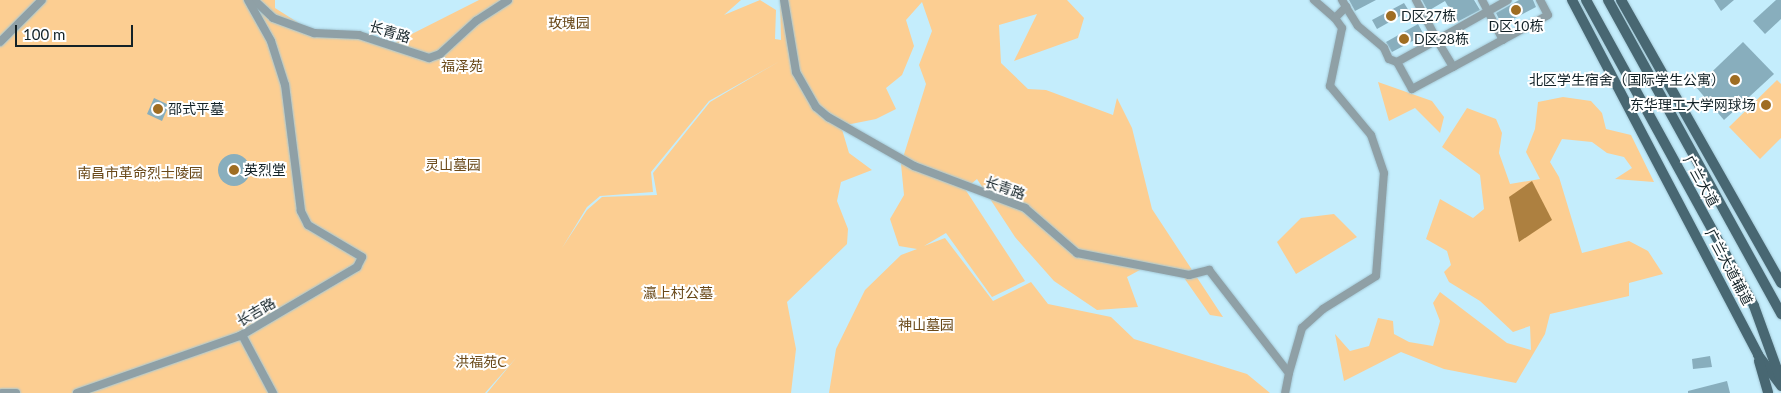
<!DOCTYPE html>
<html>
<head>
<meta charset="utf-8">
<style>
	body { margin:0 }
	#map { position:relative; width:1781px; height:393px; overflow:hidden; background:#c4edfc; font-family:Lato,"Noto Sans SC",sans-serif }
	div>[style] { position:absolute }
	.green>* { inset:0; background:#fcce92 }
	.water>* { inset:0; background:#ad8040 }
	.building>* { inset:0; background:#88aebd }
	.round { border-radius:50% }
	.roads { filter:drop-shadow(0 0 1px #a4c8d6) drop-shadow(0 0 1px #a4c8d6) }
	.minor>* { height:8px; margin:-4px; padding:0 4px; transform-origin:4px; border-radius:4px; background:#8fa0a6 }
	.major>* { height:10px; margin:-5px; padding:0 5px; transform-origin:5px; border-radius:5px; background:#486772 }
	.dots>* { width:14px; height:14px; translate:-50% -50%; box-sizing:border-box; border:2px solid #fff; border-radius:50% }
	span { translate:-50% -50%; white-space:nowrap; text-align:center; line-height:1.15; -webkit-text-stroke:4px #fff; paint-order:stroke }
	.poi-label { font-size:14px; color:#132227 }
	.left { translate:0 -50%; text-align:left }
	.right { translate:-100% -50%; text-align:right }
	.park-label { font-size:14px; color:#6a4919 }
	.street-label { font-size:14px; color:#132227 }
	.scale { position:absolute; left:15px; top:25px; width:118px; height:22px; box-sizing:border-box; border:2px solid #132227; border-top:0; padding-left:6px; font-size:15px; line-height:18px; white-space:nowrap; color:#132227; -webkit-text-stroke:4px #fff; paint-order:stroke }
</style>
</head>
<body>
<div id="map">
	<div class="green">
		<i style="clip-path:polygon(evenodd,0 0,275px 0,275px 8px,313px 32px,394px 43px,479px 0,741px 0,724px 15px,760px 0,776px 10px,775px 39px,781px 40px,780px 0,1067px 0,1084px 18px,1078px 38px,1014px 61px,1037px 14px,999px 25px,1001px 63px,1028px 89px,1046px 90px,1113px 115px,1117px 98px,1132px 128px,1152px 209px,1223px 317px,1210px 315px,1182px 275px,1149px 265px,1127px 277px,1138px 307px,1097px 310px,1054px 281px,1015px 237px,977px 179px,965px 189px,1025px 281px,992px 297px,946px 233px,924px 246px,945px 238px,993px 301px,1031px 282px,1048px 304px,1111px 317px,1134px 339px,1247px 374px,1270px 393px,829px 393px,836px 349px,865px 290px,901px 255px,917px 249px,899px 246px,890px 219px,904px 195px,901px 164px,926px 84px,919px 65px,932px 31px,922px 2px,906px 20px,914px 46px,902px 75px,886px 88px,896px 109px,876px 119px,841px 126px,849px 153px,872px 170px,841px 182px,837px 201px,848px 229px,847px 244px,787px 302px,796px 349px,791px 393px,487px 393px,516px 358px,485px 393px,0 393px,0 0,780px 61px,710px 102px,653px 173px,657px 195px,602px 197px,587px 210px,562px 248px,587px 207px,600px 196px,653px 192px,651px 172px,709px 101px,780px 61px)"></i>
		<i style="clip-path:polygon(1777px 80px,1781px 84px,1781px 138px,1760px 159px,1729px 127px)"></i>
		<i style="clip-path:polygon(1378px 82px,1432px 101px,1444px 117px,1440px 133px,1415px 108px,1389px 121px)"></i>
		<i style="clip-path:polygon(1563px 97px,1591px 101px,1602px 113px,1606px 129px,1631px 135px,1654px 182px,1615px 179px,1632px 168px,1624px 157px,1607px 153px,1592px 142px,1562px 139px,1550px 162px,1559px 177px,1582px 253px,1629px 241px,1648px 251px,1663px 274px,1629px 283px,1629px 296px,1550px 314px,1545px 334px,1516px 383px,1444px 369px,1401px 352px,1344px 381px,1335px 334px,1350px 351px,1369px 346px,1378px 318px,1393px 321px,1394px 334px,1409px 342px,1433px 346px,1440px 321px,1433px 303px,1440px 292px,1507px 343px,1531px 350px,1530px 326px,1513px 332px,1480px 301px,1449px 282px,1444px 272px,1451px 265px,1447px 251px,1426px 239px,1440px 199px,1473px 218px,1484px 209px,1480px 175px,1442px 147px,1467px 108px,1496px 119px,1502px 133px,1499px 153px,1510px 184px,1540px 179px,1526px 152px,1535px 129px,1538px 102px)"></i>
		<i style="clip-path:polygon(1334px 214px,1357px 237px,1296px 274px,1277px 242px,1301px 218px)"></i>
	</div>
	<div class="water">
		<i style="clip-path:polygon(1532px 181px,1552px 220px,1519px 242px,1509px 197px)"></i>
	</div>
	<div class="building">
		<i style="clip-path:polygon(1349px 0,1376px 0,1355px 11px)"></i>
		<i style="clip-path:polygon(1422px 0,1474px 0,1480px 10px,1457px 22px,1445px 1px,1428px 11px)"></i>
		<i style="clip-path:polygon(1519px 0,1533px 0,1536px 7px,1502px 25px,1496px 13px)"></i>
		<i style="clip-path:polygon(1714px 0,1734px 0,1721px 11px)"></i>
		<i style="clip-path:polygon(1776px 0,1781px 0,1781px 19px,1765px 34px,1753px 21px)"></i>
		<i style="clip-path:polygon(1404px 3px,1409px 11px,1377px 29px,1372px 20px)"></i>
		<i style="clip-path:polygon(1418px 24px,1424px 35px,1392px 52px,1386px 42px)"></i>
		<i style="clip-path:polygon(1743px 42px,1774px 74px,1724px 120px,1696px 87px)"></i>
		<i style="clip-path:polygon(154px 98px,169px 105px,162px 121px,147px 114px)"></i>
		<i class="round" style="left:218px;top:154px;width:32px;height:32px"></i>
		<i style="clip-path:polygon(1710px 356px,1712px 367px,1693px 369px,1692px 359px)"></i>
		<i style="clip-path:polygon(1727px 381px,1730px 393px,1688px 393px,1688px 391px)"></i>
	</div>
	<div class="roads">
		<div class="minor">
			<i style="left:254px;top:0;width:26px;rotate:43deg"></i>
			<i style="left:273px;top:18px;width:44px;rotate:20.1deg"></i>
			<i style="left:314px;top:33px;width:45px;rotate:2.5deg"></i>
			<i style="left:359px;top:35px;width:74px;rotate:18.2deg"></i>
			<i style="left:429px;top:58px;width:12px;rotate:-20deg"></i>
			<i style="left:440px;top:54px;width:49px;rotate:-42.5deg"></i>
			<i style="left:476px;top:21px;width:38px;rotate:-33deg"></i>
			<i style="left:784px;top:0;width:73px;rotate:80.5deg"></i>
			<i style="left:796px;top:72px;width:40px;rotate:60.3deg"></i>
			<i style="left:816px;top:107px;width:16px;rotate:40deg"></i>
			<i style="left:828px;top:117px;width:99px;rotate:29.7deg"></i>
			<i style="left:914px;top:166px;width:119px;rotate:20.7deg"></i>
			<i style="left:1025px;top:208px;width:69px;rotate:40.9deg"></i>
			<i style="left:1077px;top:253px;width:114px;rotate:11.1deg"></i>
			<i style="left:1189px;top:275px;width:21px;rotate:-14deg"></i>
			<i style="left:1209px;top:270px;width:130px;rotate:52.2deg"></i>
			<i style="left:1289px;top:373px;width:20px;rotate:101deg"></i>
			<i style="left:1314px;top:0;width:28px;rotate:41deg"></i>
			<i style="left:1416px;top:0;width:45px;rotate:62.3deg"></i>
			<i style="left:1437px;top:40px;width:81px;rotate:-29.4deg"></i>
			<i style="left:1482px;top:0;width:45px;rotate:62.3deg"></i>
			<i style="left:1346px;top:7px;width:22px;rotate:58deg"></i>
			<i style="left:1358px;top:26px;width:34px;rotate:40deg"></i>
			<i style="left:1384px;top:48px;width:12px;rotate:66deg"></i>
			<i style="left:1389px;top:59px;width:9px;rotate:21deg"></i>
			<i style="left:1397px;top:62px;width:46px;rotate:-28.8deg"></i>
			<i style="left:1437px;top:40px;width:31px;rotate:59deg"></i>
			<i style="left:1453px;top:67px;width:108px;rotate:-28.7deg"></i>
			<i style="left:1548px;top:15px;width:17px;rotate:-118deg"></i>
			<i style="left:0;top:42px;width:59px;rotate:-45deg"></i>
			<i style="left:1397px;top:62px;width:31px;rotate:61deg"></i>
			<i style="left:1412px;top:89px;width:47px;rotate:-28.2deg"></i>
			<i style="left:242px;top:335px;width:66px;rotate:61.9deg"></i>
			<i style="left:1289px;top:373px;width:47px;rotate:-73.9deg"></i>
			<i style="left:1302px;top:328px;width:28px;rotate:-42deg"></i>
			<i style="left:1323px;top:309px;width:62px;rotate:-31.9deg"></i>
			<i style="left:1376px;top:276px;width:103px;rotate:-85.6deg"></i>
			<i style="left:1384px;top:173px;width:40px;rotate:-108.9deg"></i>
			<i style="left:1371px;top:135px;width:64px;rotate:-129.9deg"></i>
			<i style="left:1330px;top:86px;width:59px;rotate:-78.3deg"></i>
			<i style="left:1342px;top:28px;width:12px;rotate:-125deg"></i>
			<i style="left:1335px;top:18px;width:16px;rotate:-45deg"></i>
			<i style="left:1346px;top:7px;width:8px;rotate:-120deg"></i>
			<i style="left:2px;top:393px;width:14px"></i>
			<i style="left:77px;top:393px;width:173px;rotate:-19.3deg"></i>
			<i style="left:240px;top:336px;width:136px;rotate:-30.5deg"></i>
			<i style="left:357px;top:267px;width:11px;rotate:-63deg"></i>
			<i style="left:362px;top:257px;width:63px;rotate:-149.3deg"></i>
			<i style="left:308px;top:225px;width:16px;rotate:-117deg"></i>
			<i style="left:301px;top:211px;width:127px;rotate:-97.2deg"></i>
			<i style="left:285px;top:85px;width:46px;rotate:-107.7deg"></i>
			<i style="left:271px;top:41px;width:47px;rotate:-119.3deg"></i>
		</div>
		<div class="major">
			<i style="left:1572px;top:0;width:401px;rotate:62.3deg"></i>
			<i style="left:1758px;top:355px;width:39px;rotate:53deg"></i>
			<i style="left:1586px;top:0;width:349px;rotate:61.2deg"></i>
			<i style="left:1754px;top:306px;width:79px;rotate:70deg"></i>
			<i style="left:1608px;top:0;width:359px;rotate:61.1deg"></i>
			<i style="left:1621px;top:0;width:325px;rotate:60.5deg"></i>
			<i style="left:1759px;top:361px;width:33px;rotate:74deg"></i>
		</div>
	</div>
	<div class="dots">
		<i style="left:1516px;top:10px;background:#9f6d22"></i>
		<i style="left:1391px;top:16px;background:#9f6d22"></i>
		<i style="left:1404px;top:39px;background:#9f6d22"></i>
		<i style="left:1735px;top:80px;background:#9f6d22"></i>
		<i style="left:1766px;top:105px;background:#9f6d22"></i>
		<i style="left:158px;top:109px;background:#9f6d22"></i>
		<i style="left:234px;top:170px;background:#9f6d22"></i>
	</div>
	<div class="poi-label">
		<span class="left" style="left:1401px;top:16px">D区27栋</span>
		<span style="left:1516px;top:26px">D区10栋</span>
		<span class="left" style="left:1414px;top:39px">D区28栋</span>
		<span class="right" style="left:1725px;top:80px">北区学生宿舍（国际学生公寓）</span>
		<span class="right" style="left:1756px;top:105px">东华理工大学网球场</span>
		<span class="left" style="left:168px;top:109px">邵式平墓</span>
		<span class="left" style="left:244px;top:170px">英烈堂</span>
	</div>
	<div class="park-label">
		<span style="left:569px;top:23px">玫瑰园</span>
		<span style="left:462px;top:66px">福泽苑</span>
		<span style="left:453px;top:165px">灵山墓园</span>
		<span style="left:140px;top:173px">南昌市革命烈士陵园</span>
		<span style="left:678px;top:293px">瀛上村公墓</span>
		<span style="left:926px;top:325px">神山墓园</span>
		<span style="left:481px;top:362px">洪福苑C</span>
	</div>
	<div class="street-label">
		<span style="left:390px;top:32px;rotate:17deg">长青路</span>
		<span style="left:1701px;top:181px;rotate:61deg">广兰大道</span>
		<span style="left:1005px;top:188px;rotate:19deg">长青路</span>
		<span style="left:1729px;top:267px;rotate:62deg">广兰大道辅道</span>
		<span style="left:256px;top:312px;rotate:-30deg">长吉路</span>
	</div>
	<div class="scale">100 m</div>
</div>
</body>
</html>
